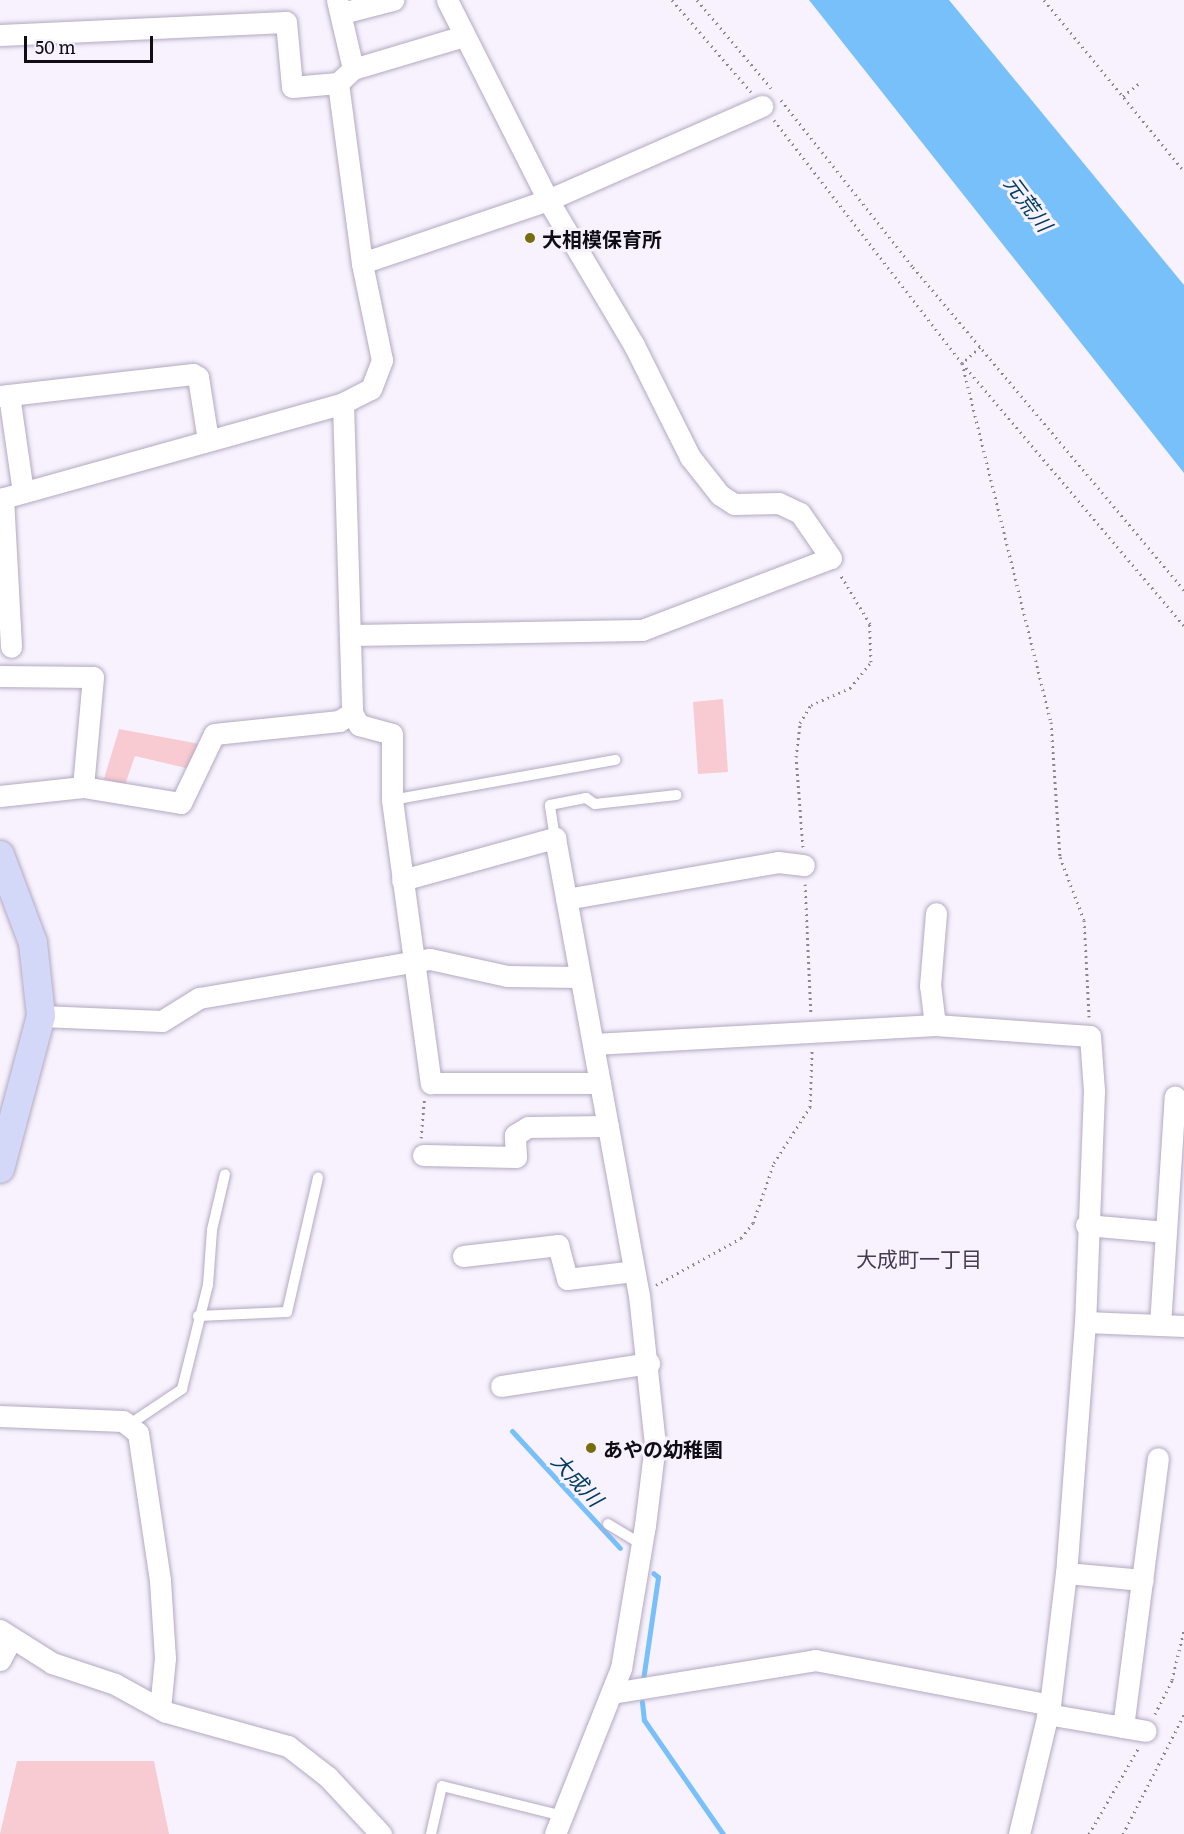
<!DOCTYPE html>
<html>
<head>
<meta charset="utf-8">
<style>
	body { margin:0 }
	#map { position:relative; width:1184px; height:1834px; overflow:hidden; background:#f7f2fd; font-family:Literata,"Noto Sans JP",serif }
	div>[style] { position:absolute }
	.green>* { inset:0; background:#f7cbd1 }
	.water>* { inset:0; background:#77c0f9 }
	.stream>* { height:5px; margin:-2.5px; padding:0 2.5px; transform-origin:2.5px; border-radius:2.5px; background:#77c0f9 }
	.path>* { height:3px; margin-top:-1.5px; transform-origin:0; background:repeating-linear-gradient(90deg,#8b8790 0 1.5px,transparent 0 6px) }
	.roads { filter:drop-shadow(0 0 2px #b4a9c1) drop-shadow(0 0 2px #b4a9c1) }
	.lane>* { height:10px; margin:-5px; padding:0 5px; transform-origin:5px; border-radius:5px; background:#fff }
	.street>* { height:21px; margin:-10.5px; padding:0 10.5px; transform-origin:10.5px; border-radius:10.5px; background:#fff }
	.secondary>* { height:28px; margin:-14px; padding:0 14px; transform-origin:14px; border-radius:14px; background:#d3d8f8 }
	.dots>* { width:16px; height:16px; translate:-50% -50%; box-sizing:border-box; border:3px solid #f7f2fd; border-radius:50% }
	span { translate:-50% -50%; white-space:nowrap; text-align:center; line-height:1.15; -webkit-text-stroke:6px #f7f2fd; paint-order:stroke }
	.poi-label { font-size:20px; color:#100d15; font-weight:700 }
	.left { translate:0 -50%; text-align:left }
	.water-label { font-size:21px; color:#003d61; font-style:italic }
	.neighbourhood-label { font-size:21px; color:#453c50 }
	.scale { position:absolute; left:24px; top:36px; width:129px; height:27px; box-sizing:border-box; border:3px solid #100d15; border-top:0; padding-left:8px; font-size:18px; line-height:21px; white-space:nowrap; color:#100d15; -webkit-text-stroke:4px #f7f2fd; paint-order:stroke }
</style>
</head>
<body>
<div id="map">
	<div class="green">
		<i style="clip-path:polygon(723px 699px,728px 772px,698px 774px,693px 702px)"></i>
		<i style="clip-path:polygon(119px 729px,200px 744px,190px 769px,135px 756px,125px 785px,104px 779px)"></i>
		<i style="clip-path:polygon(17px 1761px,154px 1761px,169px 1834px,0 1834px)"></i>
	</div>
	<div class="water">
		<i style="clip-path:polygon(809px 0,949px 0,1184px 285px,1184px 473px)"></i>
	</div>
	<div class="stream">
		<i style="left:512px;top:1431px;width:159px;rotate:47.3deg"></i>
		<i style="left:643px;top:1680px;width:104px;rotate:-81.7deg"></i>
		<i style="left:658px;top:1577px;width:6px;rotate:-141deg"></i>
		<i style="left:642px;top:1702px;width:18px;rotate:84deg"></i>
		<i style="left:644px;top:1720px;width:139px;rotate:55.3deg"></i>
	</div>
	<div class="path">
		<i style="left:672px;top:0;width:121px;rotate:49.3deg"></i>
		<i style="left:697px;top:0;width:115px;rotate:49.9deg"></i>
		<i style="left:1044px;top:0;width:221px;rotate:50.7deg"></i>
		<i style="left:1123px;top:96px;width:23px;rotate:-38deg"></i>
		<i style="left:781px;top:100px;width:213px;rotate:51.7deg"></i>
		<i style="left:913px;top:267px;width:422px;rotate:50deg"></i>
		<i style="left:774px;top:120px;width:307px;rotate:52.3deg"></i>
		<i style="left:962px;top:363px;width:370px;rotate:76.1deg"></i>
		<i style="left:1051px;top:722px;width:135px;rotate:86.2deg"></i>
		<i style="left:1060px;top:857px;width:67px;rotate:69.1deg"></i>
		<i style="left:1084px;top:920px;width:97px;rotate:87deg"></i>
		<i style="left:980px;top:347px;width:24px;rotate:138deg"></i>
		<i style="left:962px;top:363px;width:344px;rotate:49.8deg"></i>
		<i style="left:803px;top:847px;width:90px;rotate:-94.4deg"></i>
		<i style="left:796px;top:757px;width:34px;rotate:-83deg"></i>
		<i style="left:800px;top:723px;width:21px;rotate:-59deg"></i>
		<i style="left:811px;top:705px;width:43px;rotate:-23.6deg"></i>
		<i style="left:850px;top:688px;width:33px;rotate:-51deg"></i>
		<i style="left:871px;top:662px;width:38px;rotate:-92deg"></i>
		<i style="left:870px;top:624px;width:58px;rotate:-121deg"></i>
		<i style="left:805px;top:884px;width:131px;rotate:87.4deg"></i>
		<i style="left:421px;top:1138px;width:38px;rotate:-85deg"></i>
		<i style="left:656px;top:1285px;width:97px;rotate:-28.9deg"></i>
		<i style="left:741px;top:1238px;width:19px;rotate:-51deg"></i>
		<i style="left:753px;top:1223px;width:64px;rotate:-70.7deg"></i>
		<i style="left:774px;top:1163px;width:67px;rotate:-57.3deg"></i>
		<i style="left:810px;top:1107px;width:58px;rotate:-88deg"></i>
		<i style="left:1155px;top:1714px;width:38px;rotate:-63deg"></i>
		<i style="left:1172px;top:1680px;width:51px;rotate:-76.5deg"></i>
		<i style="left:1089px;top:1834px;width:100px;rotate:-60.1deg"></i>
		<i style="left:1123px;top:1834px;width:134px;rotate:-62.9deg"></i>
	</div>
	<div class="roads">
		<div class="lane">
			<i style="left:392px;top:800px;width:227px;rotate:-10.2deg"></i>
			<i style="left:555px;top:838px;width:33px;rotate:-99deg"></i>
			<i style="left:550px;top:805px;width:37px;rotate:-11deg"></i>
			<i style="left:586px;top:798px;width:11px;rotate:34deg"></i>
			<i style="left:595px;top:804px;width:82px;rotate:-6.3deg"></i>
			<i style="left:198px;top:1316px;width:89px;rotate:-2.6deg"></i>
			<i style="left:287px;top:1312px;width:138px;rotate:-77deg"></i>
			<i style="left:130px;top:1424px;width:63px;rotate:-33.9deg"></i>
			<i style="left:182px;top:1389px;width:107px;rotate:-76deg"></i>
			<i style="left:208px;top:1285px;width:55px;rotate:-85.8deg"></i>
			<i style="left:212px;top:1230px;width:57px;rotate:-76.9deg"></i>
			<i style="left:608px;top:1524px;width:39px;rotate:31deg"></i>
			<i style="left:431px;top:1834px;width:49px;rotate:-77.1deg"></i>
			<i style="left:442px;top:1786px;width:125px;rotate:13.9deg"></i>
		</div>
		<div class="street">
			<i style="left:337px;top:0;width:71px;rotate:76.9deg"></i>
			<i style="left:342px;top:13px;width:53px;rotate:-14.3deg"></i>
			<i style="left:0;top:35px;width:286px;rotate:-2.6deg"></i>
			<i style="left:286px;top:22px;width:65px;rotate:84.7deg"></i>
			<i style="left:292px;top:87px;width:46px;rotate:-5deg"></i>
			<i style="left:362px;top:263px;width:182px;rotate:-97.6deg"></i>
			<i style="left:338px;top:83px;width:21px;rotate:-43deg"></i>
			<i style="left:353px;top:69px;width:116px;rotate:-16.6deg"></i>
			<i style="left:9px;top:395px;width:98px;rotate:81.8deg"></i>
			<i style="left:0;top:396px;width:194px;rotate:-6.5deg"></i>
			<i style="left:193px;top:374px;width:6px;rotate:31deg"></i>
			<i style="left:198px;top:377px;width:64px;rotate:81deg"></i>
			<i style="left:343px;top:403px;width:310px;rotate:88.3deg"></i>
			<i style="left:352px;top:713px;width:14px;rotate:60deg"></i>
			<i style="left:359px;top:725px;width:34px;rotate:15deg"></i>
			<i style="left:392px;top:734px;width:66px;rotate:90deg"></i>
			<i style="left:392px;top:800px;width:286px;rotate:82.2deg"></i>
			<i style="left:431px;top:1083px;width:169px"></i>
			<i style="left:3px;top:498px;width:149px;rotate:86.9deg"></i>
			<i style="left:0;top:499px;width:356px;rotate:-15.6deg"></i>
			<i style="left:343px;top:403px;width:31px;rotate:-27deg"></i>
			<i style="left:371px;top:389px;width:31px;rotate:-69deg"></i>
			<i style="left:382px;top:360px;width:99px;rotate:-101.7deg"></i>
			<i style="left:362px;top:263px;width:196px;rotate:-18.7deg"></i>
			<i style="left:548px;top:200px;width:234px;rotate:-23.7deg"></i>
			<i style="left:350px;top:635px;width:292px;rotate:-1deg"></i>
			<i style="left:642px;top:630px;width:202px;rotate:-20.9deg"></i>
			<i style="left:831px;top:558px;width:55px;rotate:-124.6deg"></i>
			<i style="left:800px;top:513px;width:23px;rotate:-155deg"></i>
			<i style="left:779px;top:503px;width:45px;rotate:178.7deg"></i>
			<i style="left:734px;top:504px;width:17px;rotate:-147deg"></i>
			<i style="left:720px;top:495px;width:48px;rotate:-128.3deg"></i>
			<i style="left:690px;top:457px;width:125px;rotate:-116.6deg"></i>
			<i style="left:634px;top:345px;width:169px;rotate:-120.7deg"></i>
			<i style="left:548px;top:200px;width:224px;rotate:-116.8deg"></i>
			<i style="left:0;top:676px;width:93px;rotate:0.6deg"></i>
			<i style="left:93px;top:677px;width:110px;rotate:95.2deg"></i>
			<i style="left:0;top:796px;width:83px;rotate:-6.2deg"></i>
			<i style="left:83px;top:787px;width:99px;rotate:9.3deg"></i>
			<i style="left:181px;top:803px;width:76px;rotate:-64.4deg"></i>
			<i style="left:214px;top:734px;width:126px;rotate:-5.9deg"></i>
			<i style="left:339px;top:721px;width:15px;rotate:-32deg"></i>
			<i style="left:402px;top:880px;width:159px;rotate:-15.4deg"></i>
			<i style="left:555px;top:838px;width:465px;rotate:79.6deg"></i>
			<i style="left:639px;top:1295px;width:150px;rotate:83.9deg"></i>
			<i style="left:655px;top:1444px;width:82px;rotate:97deg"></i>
			<i style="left:645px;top:1525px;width:145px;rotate:99.5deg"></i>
			<i style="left:621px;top:1668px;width:179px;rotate:111.7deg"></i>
			<i style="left:566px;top:899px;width:215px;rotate:-9.9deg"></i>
			<i style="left:778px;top:862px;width:26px;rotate:7deg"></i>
			<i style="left:41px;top:1016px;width:121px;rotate:2.4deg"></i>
			<i style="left:162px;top:1021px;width:44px;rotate:-31.9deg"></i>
			<i style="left:199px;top:998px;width:234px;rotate:-9.6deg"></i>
			<i style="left:430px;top:959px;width:79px;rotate:12.4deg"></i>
			<i style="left:507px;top:976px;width:73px;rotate:0.8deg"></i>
			<i style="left:935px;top:1025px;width:39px;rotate:-97deg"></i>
			<i style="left:930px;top:986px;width:73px;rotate:-85.3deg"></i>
			<i style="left:594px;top:1044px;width:342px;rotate:-3.2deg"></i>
			<i style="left:935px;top:1025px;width:155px;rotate:4.1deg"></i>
			<i style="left:1090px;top:1036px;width:55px;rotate:85.8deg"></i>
			<i style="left:1094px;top:1091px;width:231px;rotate:92.2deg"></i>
			<i style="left:1085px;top:1322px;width:252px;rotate:94.3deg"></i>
			<i style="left:1066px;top:1573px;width:133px;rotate:96.9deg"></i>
			<i style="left:1050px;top:1705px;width:133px;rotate:103.5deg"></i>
			<i style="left:423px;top:1155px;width:93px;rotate:1.2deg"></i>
			<i style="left:516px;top:1157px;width:22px;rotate:-93deg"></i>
			<i style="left:515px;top:1135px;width:15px;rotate:-32deg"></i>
			<i style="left:528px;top:1127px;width:80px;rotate:-0.7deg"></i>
			<i style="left:1086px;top:1225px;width:80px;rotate:5deg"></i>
			<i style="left:463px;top:1256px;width:96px;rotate:-6.6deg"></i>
			<i style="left:558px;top:1245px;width:35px;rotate:75deg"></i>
			<i style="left:567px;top:1279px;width:67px;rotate:-6.8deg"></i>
			<i style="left:1085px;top:1322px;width:99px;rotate:2.3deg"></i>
			<i style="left:1160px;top:1325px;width:229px;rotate:-86.3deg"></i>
			<i style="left:501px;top:1386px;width:150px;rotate:-8.8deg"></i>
			<i style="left:0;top:1416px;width:123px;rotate:2.3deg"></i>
			<i style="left:123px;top:1421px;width:19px;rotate:39deg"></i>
			<i style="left:138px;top:1433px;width:150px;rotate:81.5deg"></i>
			<i style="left:160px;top:1581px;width:77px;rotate:86.3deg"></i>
			<i style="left:165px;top:1658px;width:51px;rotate:95.6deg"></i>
			<i style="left:1066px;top:1573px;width:77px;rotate:5.2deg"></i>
			<i style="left:0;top:1630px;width:62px;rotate:32.4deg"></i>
			<i style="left:52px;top:1663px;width:66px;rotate:18.4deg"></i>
			<i style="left:115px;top:1684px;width:58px;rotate:28.8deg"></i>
			<i style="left:166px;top:1712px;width:127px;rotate:15.6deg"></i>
			<i style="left:288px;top:1746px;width:51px;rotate:37.8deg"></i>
			<i style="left:328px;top:1777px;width:78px;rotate:47.1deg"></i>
			<i style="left:0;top:1660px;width:24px;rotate:-62deg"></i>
			<i style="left:612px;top:1693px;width:206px;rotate:-9.2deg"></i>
			<i style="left:815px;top:1660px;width:239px;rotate:10.8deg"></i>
			<i style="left:1047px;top:1714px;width:100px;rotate:9.7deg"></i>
			<i style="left:1123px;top:1727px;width:271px;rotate:-82.6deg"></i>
		</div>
		<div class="secondary">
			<i style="left:0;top:855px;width:94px;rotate:69.4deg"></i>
			<i style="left:33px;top:943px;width:73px;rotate:83.7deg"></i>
			<i style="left:41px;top:1016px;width:158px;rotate:105deg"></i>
		</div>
	</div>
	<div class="dots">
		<i style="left:530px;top:238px;background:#776e0b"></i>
		<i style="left:591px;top:1448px;background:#776e0b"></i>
	</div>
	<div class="poi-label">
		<span class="left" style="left:542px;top:238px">大相模保育所</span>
		<span class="left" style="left:603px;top:1448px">あやの幼稚園</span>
	</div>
	<div class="water-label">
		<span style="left:1029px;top:203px;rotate:53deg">元荒川</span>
		<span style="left:578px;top:1479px;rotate:47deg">大成川</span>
	</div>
	<div class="neighbourhood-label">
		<span style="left:919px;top:1258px">大成町一丁目</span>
	</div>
	<div class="scale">50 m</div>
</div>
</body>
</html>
